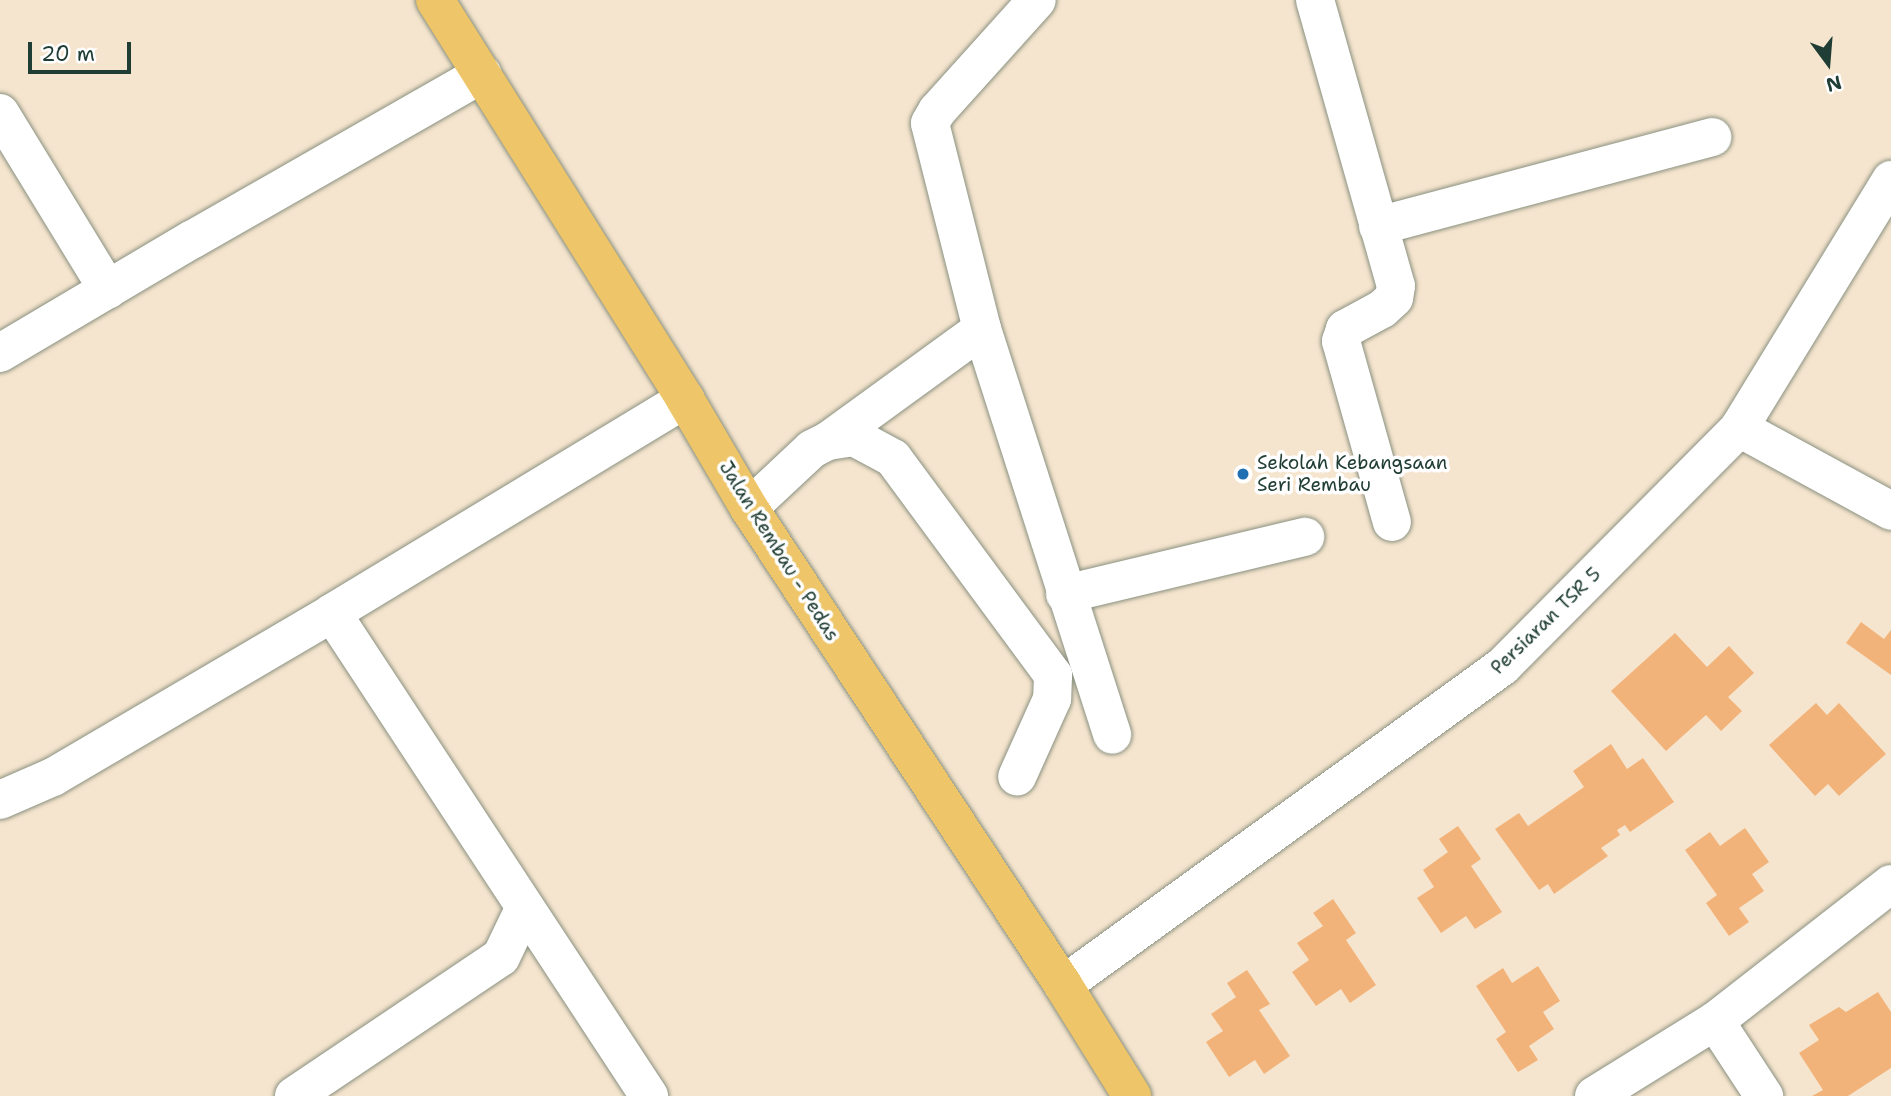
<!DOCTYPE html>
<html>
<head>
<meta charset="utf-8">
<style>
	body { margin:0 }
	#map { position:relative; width:1891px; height:1096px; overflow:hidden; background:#f6e5ce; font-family:"Shantell Sans",sans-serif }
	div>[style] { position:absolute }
	.building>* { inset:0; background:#f2b37a }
	.roads { filter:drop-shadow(0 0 2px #8a9181) drop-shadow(0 0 2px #8a9181) }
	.minor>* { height:38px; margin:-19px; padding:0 19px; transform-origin:19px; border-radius:19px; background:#fff }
	.major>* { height:38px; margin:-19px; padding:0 19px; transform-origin:19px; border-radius:19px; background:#eec569 }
	.dots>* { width:19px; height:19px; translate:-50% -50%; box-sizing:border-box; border:4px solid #fff; border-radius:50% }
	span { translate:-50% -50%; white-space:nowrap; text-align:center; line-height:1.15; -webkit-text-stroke:7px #fff; paint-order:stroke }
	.poi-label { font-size:19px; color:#1f3d34 }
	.left { translate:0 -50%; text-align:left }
	.street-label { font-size:19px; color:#1f3d34 }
	.north { position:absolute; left:1793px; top:28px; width:70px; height:70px; -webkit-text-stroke:5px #fff; paint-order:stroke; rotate:164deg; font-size:19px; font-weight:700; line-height:28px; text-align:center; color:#1f3d34 }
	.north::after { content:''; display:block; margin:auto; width:24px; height:32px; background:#1f3d34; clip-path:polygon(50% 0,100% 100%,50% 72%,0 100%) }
	.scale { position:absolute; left:28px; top:42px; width:103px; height:32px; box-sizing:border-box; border:4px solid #1f3d34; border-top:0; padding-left:9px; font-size:21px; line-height:24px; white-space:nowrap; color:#1f3d34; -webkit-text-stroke:5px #fff; paint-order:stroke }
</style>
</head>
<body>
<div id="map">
	<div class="building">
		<i style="clip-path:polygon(1861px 622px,1884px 639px,1891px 630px,1891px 675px,1846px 643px)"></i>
		<i style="clip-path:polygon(1675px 633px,1707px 667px,1729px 646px,1754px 673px,1728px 697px,1742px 711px,1721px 731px,1706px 715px,1666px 751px,1611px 691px)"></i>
		<i style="clip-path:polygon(1816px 703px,1827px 715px,1839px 703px,1886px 754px,1839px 796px,1828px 784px,1815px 796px,1769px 745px)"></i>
		<i style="clip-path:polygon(1611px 744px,1627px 769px,1643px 758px,1674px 802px,1630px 832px,1625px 825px,1617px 830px,1620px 835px,1601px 848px,1608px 856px,1554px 894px,1548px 884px,1539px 890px,1495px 829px,1519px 813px,1528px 826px,1584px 787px,1573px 771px)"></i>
		<i style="clip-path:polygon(1458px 826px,1481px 859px,1471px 866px,1502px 912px,1475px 929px,1466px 916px,1441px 933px,1417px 898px,1434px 887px,1423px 870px,1448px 852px,1439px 839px)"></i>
		<i style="clip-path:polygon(1745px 828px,1769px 862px,1752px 874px,1764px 891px,1739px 908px,1749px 922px,1729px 936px,1706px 903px,1717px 895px,1685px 850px,1710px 832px,1720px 846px)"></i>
		<i style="clip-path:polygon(1333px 899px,1356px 933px,1346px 940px,1376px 985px,1350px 1003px,1341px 989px,1316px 1006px,1292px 972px,1309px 960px,1297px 943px,1323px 926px,1313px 913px)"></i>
		<i style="clip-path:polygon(1538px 966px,1560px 1001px,1543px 1012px,1554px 1029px,1529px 1046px,1538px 1060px,1518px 1072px,1496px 1039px,1506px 1032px,1476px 986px,1503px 968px,1512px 983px)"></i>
		<i style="clip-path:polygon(1247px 970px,1270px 1004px,1259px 1010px,1290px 1056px,1264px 1074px,1255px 1060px,1229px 1077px,1206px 1042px,1223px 1031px,1211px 1014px,1236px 997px,1227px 983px)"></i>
		<i style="clip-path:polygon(1878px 992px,1891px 1012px,1891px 1068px,1848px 1096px,1812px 1096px,1823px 1090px,1799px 1053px,1819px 1040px,1809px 1025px,1839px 1007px,1846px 1012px)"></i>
	</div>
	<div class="roads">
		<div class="minor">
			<i style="left:1315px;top:0;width:297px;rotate:74.2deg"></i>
			<i style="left:1396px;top:286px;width:12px;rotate:99deg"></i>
			<i style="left:1394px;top:298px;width:16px;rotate:137deg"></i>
			<i style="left:1382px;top:309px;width:42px;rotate:151.6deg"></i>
			<i style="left:1345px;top:329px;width:13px;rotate:108deg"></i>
			<i style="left:1341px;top:341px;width:188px;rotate:74.3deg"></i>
			<i style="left:0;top:113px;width:207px;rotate:58.6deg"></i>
			<i style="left:1378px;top:226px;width:346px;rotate:-14.9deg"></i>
			<i style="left:982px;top:329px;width:426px;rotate:72.2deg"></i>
			<i style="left:0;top:353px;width:224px;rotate:-30.6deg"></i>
			<i style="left:193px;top:239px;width:333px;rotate:-29.7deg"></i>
			<i style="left:1739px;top:428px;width:173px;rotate:28.6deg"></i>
			<i style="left:828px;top:441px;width:190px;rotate:-36deg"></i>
			<i style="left:982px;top:329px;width:212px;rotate:-104.2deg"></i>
			<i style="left:930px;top:123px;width:14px;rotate:-60deg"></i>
			<i style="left:937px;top:111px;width:149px;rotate:-48deg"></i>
			<i style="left:749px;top:508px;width:86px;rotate:-43.1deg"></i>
			<i style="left:812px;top:449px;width:18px;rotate:-27deg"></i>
			<i style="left:828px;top:441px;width:26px;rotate:-9deg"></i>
			<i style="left:854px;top:437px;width:44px;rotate:28.3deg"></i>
			<i style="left:893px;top:458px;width:270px;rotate:53.6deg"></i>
			<i style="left:1053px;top:675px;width:24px;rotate:92deg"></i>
			<i style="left:1052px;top:699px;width:85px;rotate:114.2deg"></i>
			<i style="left:1065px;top:594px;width:247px;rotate:-13.4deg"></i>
			<i style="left:332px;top:613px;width:578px;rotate:56.72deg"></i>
			<i style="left:0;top:800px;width:58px;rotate:-23.5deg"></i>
			<i style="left:53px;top:777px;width:324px;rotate:-30.4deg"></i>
			<i style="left:332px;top:613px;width:413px;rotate:-31.2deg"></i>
			<i style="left:1063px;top:985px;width:543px;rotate:-35.94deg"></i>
			<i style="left:1503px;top:666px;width:335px;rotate:-45.2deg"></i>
			<i style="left:1739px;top:428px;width:291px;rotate:-58.5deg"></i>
			<i style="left:1715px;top:1021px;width:90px;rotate:56.8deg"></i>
			<i style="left:294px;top:1096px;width:249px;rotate:-33.9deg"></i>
			<i style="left:501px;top:957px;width:53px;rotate:-64.4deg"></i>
			<i style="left:1594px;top:1096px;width:142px;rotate:-31.8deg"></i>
			<i style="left:1715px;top:1021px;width:223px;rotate:-37.9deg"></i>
		</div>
		<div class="major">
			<i style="left:435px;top:0;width:471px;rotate:57.9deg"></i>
			<i style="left:685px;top:399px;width:126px;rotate:59.6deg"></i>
			<i style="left:749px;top:508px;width:571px;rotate:56.64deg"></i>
			<i style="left:1063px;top:985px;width:131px;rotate:58.1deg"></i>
		</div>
	</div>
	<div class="dots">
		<i style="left:1243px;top:474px;background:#1f6fb2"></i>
	</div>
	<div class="poi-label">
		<span class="left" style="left:1257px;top:474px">Sekolah Kebangsaan<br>Seri Rembau</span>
	</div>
	<div class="street-label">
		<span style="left:779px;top:551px;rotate:58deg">Jalan Rembau - Pedas</span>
		<span style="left:1546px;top:621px;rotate:-44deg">Persiaran TSR 5</span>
	</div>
	<div class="north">N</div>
	<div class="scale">20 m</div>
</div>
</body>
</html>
